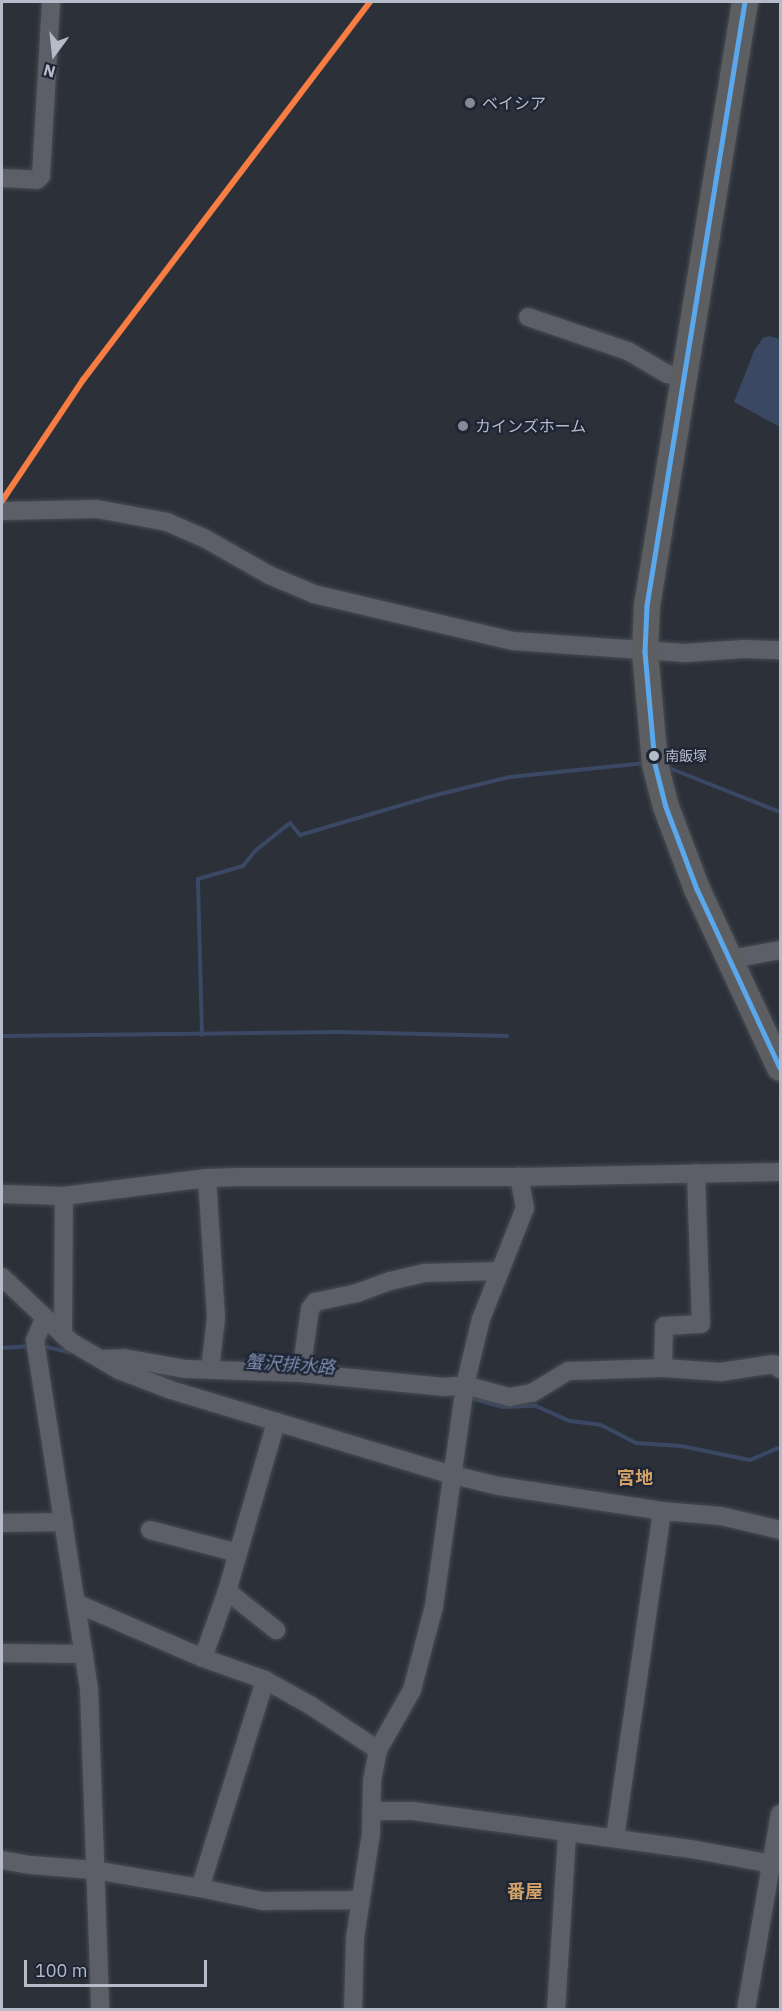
<!DOCTYPE html>
<html>
<head>
<meta charset="utf-8">
<style>
	body { margin:0 }
	#map { position:relative; width:782px; height:2011px; overflow:hidden; background:#2b3039; font-family:"IBM Plex Sans","Noto Sans JP",sans-serif }
	div>[style] { position:absolute }
	.water>* { inset:0; background:#3a4864 }
	.stream>* { height:4px; margin:-2px; padding:0 2px; transform-origin:2px; border-radius:2px; background:#3a4864 }
	.roads { filter:drop-shadow(0 0 2px #474b52) drop-shadow(0 0 2px #474b52) }
	.minor>* { height:18px; margin:-9px; padding:0 9px; transform-origin:9px; border-radius:9px; background:#5c5f67 }
	.highway>* { height:26px; margin:-13px; padding:0 13px; transform-origin:13px; border-radius:13px; background:#5c5e61 }
	.bus-1>* { height:4.5px; margin:-2.25px; padding:0 2.25px; transform-origin:2.25px; border-radius:2.25px; background:#5aa8eb }
	.rail-1>* { height:6px; margin:-3px; padding:0 3px; transform-origin:3px; border-radius:3px; background:#f77d43 }
	.dots>* { width:16px; height:16px; translate:-50% -50%; box-sizing:border-box; border:3px solid #1e2534; border-radius:50% }
	span { translate:-50% -50%; white-space:nowrap; text-align:center; line-height:1.15; -webkit-text-stroke:4.5px #1e2534; paint-order:stroke }
	.bus-label { font-size:14px; color:#b6bbca }
	.left { translate:0 -50%; text-align:left }
	.poi-label { font-size:16px; color:#b6bbca }
	.water-label { font-size:18px; color:#7e8eb1; font-style:italic }
	.neighbourhood-label { font-size:18px; color:#d3a267; font-weight:700 }
	.frame { position:absolute; inset:0; border:3px solid #b6bbca; pointer-events:none }
	.north { position:absolute; left:24px; top:24px; width:60px; height:60px; -webkit-text-stroke:4px #1e2534; paint-order:stroke; rotate:195deg; font-size:16px; font-weight:700; line-height:24px; text-align:center; color:#b6bbca }
	.north::after { content:''; display:block; margin:auto; width:21px; height:27px; background:#b6bbca; clip-path:polygon(50% 0,100% 100%,50% 72%,0 100%) }
	.scale { position:absolute; left:24px; top:1960px; width:183px; height:27px; box-sizing:border-box; border:3px solid #b6bbca; border-top:0; padding-left:8px; font-size:18px; line-height:21px; white-space:nowrap; color:#b6bbca; -webkit-text-stroke:4px #1e2534; paint-order:stroke }
</style>
</head>
<body>
<div id="map">
	<div class="water">
		<i style="clip-path:polygon(769px 336px,780px 339px,780px 427px,734px 402px,754px 351px,763px 338px)"></i>
	</div>
	<div class="stream">
		<i style="left:664px;top:766px;width:125px;rotate:21.6deg"></i>
		<i style="left:202px;top:1035px;width:156px;rotate:-91.5deg"></i>
		<i style="left:198px;top:879px;width:47px;rotate:-16.1deg"></i>
		<i style="left:243px;top:866px;width:19px;rotate:-51deg"></i>
		<i style="left:255px;top:851px;width:45px;rotate:-38.7deg"></i>
		<i style="left:290px;top:823px;width:16px;rotate:50deg"></i>
		<i style="left:300px;top:835px;width:142px;rotate:-16.4deg"></i>
		<i style="left:436px;top:795px;width:76px;rotate:-13.7deg"></i>
		<i style="left:510px;top:777px;width:136px;rotate:-5.9deg"></i>
		<i style="left:2px;top:1036px;width:337px;rotate:-0.7deg"></i>
		<i style="left:339px;top:1032px;width:168px;rotate:1.4deg"></i>
		<i style="left:42px;top:1346px;width:28px;rotate:13deg"></i>
		<i style="left:2px;top:1348px;width:26px;rotate:-4deg"></i>
		<i style="left:471px;top:1398px;width:32px;rotate:16deg"></i>
		<i style="left:502px;top:1407px;width:34px;rotate:-2deg"></i>
		<i style="left:536px;top:1406px;width:37px;rotate:24deg"></i>
		<i style="left:570px;top:1421px;width:31px;rotate:7deg"></i>
		<i style="left:601px;top:1425px;width:39px;rotate:27deg"></i>
		<i style="left:636px;top:1443px;width:45px;rotate:3.8deg"></i>
		<i style="left:681px;top:1446px;width:70px;rotate:11.5deg"></i>
		<i style="left:750px;top:1460px;width:33px;rotate:-23deg"></i>
	</div>
	<div class="roads">
		<div class="minor">
			<i style="left:2px;top:178px;width:35px;rotate:3deg"></i>
			<i style="left:37px;top:180px;width:6px;rotate:-45deg"></i>
			<i style="left:41px;top:176px;width:174px;rotate:-86.7deg"></i>
			<i style="left:528px;top:317px;width:106px;rotate:18.8deg"></i>
			<i style="left:628px;top:351px;width:45px;rotate:30.5deg"></i>
			<i style="left:667px;top:374px;width:18px;rotate:13deg"></i>
			<i style="left:2px;top:511px;width:95px;rotate:-1.2deg"></i>
			<i style="left:97px;top:509px;width:71px;rotate:10.5deg"></i>
			<i style="left:167px;top:522px;width:40px;rotate:23.4deg"></i>
			<i style="left:204px;top:538px;width:75px;rotate:29.6deg"></i>
			<i style="left:269px;top:575px;width:49px;rotate:22.9deg"></i>
			<i style="left:314px;top:594px;width:204px;rotate:13.3deg"></i>
			<i style="left:513px;top:641px;width:172px;rotate:4deg"></i>
			<i style="left:685px;top:653px;width:59px;rotate:-3.9deg"></i>
			<i style="left:744px;top:649px;width:36px;rotate:2deg"></i>
			<i style="left:731px;top:959px;width:50px;rotate:-10.4deg"></i>
			<i style="left:207px;top:1178px;width:140px;rotate:86.3deg"></i>
			<i style="left:216px;top:1318px;width:52px;rotate:96.6deg"></i>
			<i style="left:2px;top:1194px;width:62px;rotate:1.8deg"></i>
			<i style="left:64px;top:1196px;width:144px;rotate:-7.2deg"></i>
			<i style="left:207px;top:1178px;width:32px;rotate:-2deg"></i>
			<i style="left:239px;top:1177px;width:280px"></i>
			<i style="left:519px;top:1177px;width:261px;rotate:-1.1deg"></i>
			<i style="left:2px;top:1277px;width:95px;rotate:43.3deg"></i>
			<i style="left:71px;top:1342px;width:56px;rotate:30.3deg"></i>
			<i style="left:119px;top:1370px;width:56px;rotate:21deg"></i>
			<i style="left:171px;top:1390px;width:295px;rotate:16.8deg"></i>
			<i style="left:453px;top:1475px;width:47px;rotate:13.4deg"></i>
			<i style="left:499px;top:1486px;width:165px;rotate:8.7deg"></i>
			<i style="left:662px;top:1511px;width:59px;rotate:4.8deg"></i>
			<i style="left:721px;top:1516px;width:61px;rotate:13.3deg"></i>
			<i style="left:44px;top:1319px;width:23px;rotate:113deg"></i>
			<i style="left:35px;top:1340px;width:352px;rotate:81.2deg"></i>
			<i style="left:89px;top:1688px;width:322px;rotate:88deg"></i>
			<i style="left:63px;top:1335px;width:139px;rotate:-89.6deg"></i>
			<i style="left:100px;top:1359px;width:24px;rotate:-2deg"></i>
			<i style="left:124px;top:1358px;width:63px;rotate:10.1deg"></i>
			<i style="left:186px;top:1369px;width:115px;rotate:2deg"></i>
			<i style="left:301px;top:1373px;width:144px;rotate:5.6deg"></i>
			<i style="left:444px;top:1387px;width:21px;rotate:-5deg"></i>
			<i style="left:465px;top:1385px;width:46px;rotate:15.3deg"></i>
			<i style="left:509px;top:1397px;width:23px;rotate:-10deg"></i>
			<i style="left:532px;top:1393px;width:42px;rotate:-31.4deg"></i>
			<i style="left:568px;top:1371px;width:95px;rotate:-1.8deg"></i>
			<i style="left:663px;top:1368px;width:58px;rotate:3.9deg"></i>
			<i style="left:721px;top:1372px;width:53px;rotate:-8.7deg"></i>
			<i style="left:773px;top:1364px;width:9px;rotate:36deg"></i>
			<i style="left:663px;top:1368px;width:42px;rotate:-88.6deg"></i>
			<i style="left:664px;top:1326px;width:37px;rotate:-3deg"></i>
			<i style="left:701px;top:1324px;width:151px;rotate:-91.9deg"></i>
			<i style="left:301px;top:1373px;width:65px;rotate:-82deg"></i>
			<i style="left:310px;top:1309px;width:9px;rotate:-54deg"></i>
			<i style="left:315px;top:1302px;width:43px;rotate:-12.1deg"></i>
			<i style="left:357px;top:1293px;width:35px;rotate:-20deg"></i>
			<i style="left:390px;top:1281px;width:35px;rotate:-13deg"></i>
			<i style="left:424px;top:1273px;width:76px;rotate:-1.5deg"></i>
			<i style="left:2px;top:1523px;width:62px;rotate:-0.9deg"></i>
			<i style="left:150px;top:1530px;width:91px;rotate:14.6deg"></i>
			<i style="left:227px;top:1591px;width:63px;rotate:38.5deg"></i>
			<i style="left:78px;top:1604px;width:136px;rotate:23.4deg"></i>
			<i style="left:203px;top:1658px;width:66px;rotate:19.5deg"></i>
			<i style="left:265px;top:1680px;width:51px;rotate:29.1deg"></i>
			<i style="left:310px;top:1705px;width:82px;rotate:33.5deg"></i>
			<i style="left:2px;top:1653px;width:82px;rotate:0.7deg"></i>
			<i style="left:203px;top:1658px;width:71px;rotate:-70.3deg"></i>
			<i style="left:227px;top:1591px;width:176px;rotate:-73.8deg"></i>
			<i style="left:371px;top:1811px;width:42px"></i>
			<i style="left:413px;top:1811px;width:281px;rotate:7.8deg"></i>
			<i style="left:691px;top:1849px;width:82px;rotate:10.5deg"></i>
			<i style="left:615px;top:1838px;width:330px;rotate:-81.8deg"></i>
			<i style="left:2px;top:1860px;width:29px;rotate:10deg"></i>
			<i style="left:31px;top:1865px;width:63px;rotate:4.5deg"></i>
			<i style="left:94px;top:1870px;width:108px;rotate:9.6deg"></i>
			<i style="left:200px;top:1888px;width:218px;rotate:-72.6deg"></i>
			<i style="left:200px;top:1888px;width:64px;rotate:11.7deg"></i>
			<i style="left:263px;top:1901px;width:98px;rotate:-0.6deg"></i>
			<i style="left:353px;top:2010px;width:72px;rotate:-88.4deg"></i>
			<i style="left:355px;top:1938px;width:105px;rotate:-81.3deg"></i>
			<i style="left:371px;top:1834px;width:53px;rotate:-88.9deg"></i>
			<i style="left:372px;top:1781px;width:32px;rotate:-79deg"></i>
			<i style="left:378px;top:1750px;width:69px;rotate:-60.5deg"></i>
			<i style="left:412px;top:1690px;width:87px;rotate:-75.3deg"></i>
			<i style="left:434px;top:1606px;width:223px;rotate:-82deg"></i>
			<i style="left:465px;top:1385px;width:68px;rotate:-76.4deg"></i>
			<i style="left:481px;top:1319px;width:119px;rotate:-68.4deg"></i>
			<i style="left:525px;top:1208px;width:32px;rotate:-101deg"></i>
			<i style="left:556px;top:2010px;width:177px;rotate:-86.4deg"></i>
			<i style="left:746px;top:2010px;width:199px;rotate:-80.2deg"></i>
		</div>
		<div class="highway">
			<i style="left:745px;top:2px;width:612px;rotate:99.22deg"></i>
			<i style="left:647px;top:606px;width:46px;rotate:92.5deg"></i>
			<i style="left:645px;top:652px;width:112px;rotate:84.9deg"></i>
			<i style="left:655px;top:764px;width:44px;rotate:75.7deg"></i>
			<i style="left:666px;top:807px;width:88px;rotate:69.3deg"></i>
			<i style="left:697px;top:889px;width:197px;rotate:65.1deg"></i>
		</div>
	</div>
	<div class="bus-1">
		<i style="left:745px;top:2px;width:612px;rotate:99.22deg"></i>
		<i style="left:647px;top:606px;width:46px;rotate:92.5deg"></i>
		<i style="left:645px;top:652px;width:112px;rotate:84.9deg"></i>
		<i style="left:655px;top:764px;width:44px;rotate:75.7deg"></i>
		<i style="left:666px;top:807px;width:88px;rotate:69.3deg"></i>
		<i style="left:697px;top:889px;width:197px;rotate:65.1deg"></i>
	</div>
	<div class="rail-1">
		<i style="left:2px;top:501px;width:146px;rotate:-56.2deg"></i>
		<i style="left:83px;top:380px;width:475px;rotate:-52.8deg"></i>
	</div>
	<div class="dots">
		<i style="left:470px;top:103px;background:#858a97"></i>
		<i style="left:463px;top:426px;background:#858a97"></i>
		<i style="left:654px;top:756px;background:#b6bbca"></i>
	</div>
	<div class="bus-label">
		<span class="left" style="left:665px;top:756px">南飯塚</span>
	</div>
	<div class="poi-label">
		<span class="left" style="left:482px;top:103px">ベイシア</span>
		<span class="left" style="left:475px;top:426px">カインズホーム</span>
	</div>
	<div class="water-label">
		<span style="left:290px;top:1365px;rotate:4deg">蟹沢排水路</span>
	</div>
	<div class="neighbourhood-label">
		<span style="left:635px;top:1478px">宮地</span>
		<span style="left:525px;top:1892px">番屋</span>
	</div>
	<div class="frame"></div>
	<div class="north">N</div>
	<div class="scale">100 m</div>
</div>
</body>
</html>
